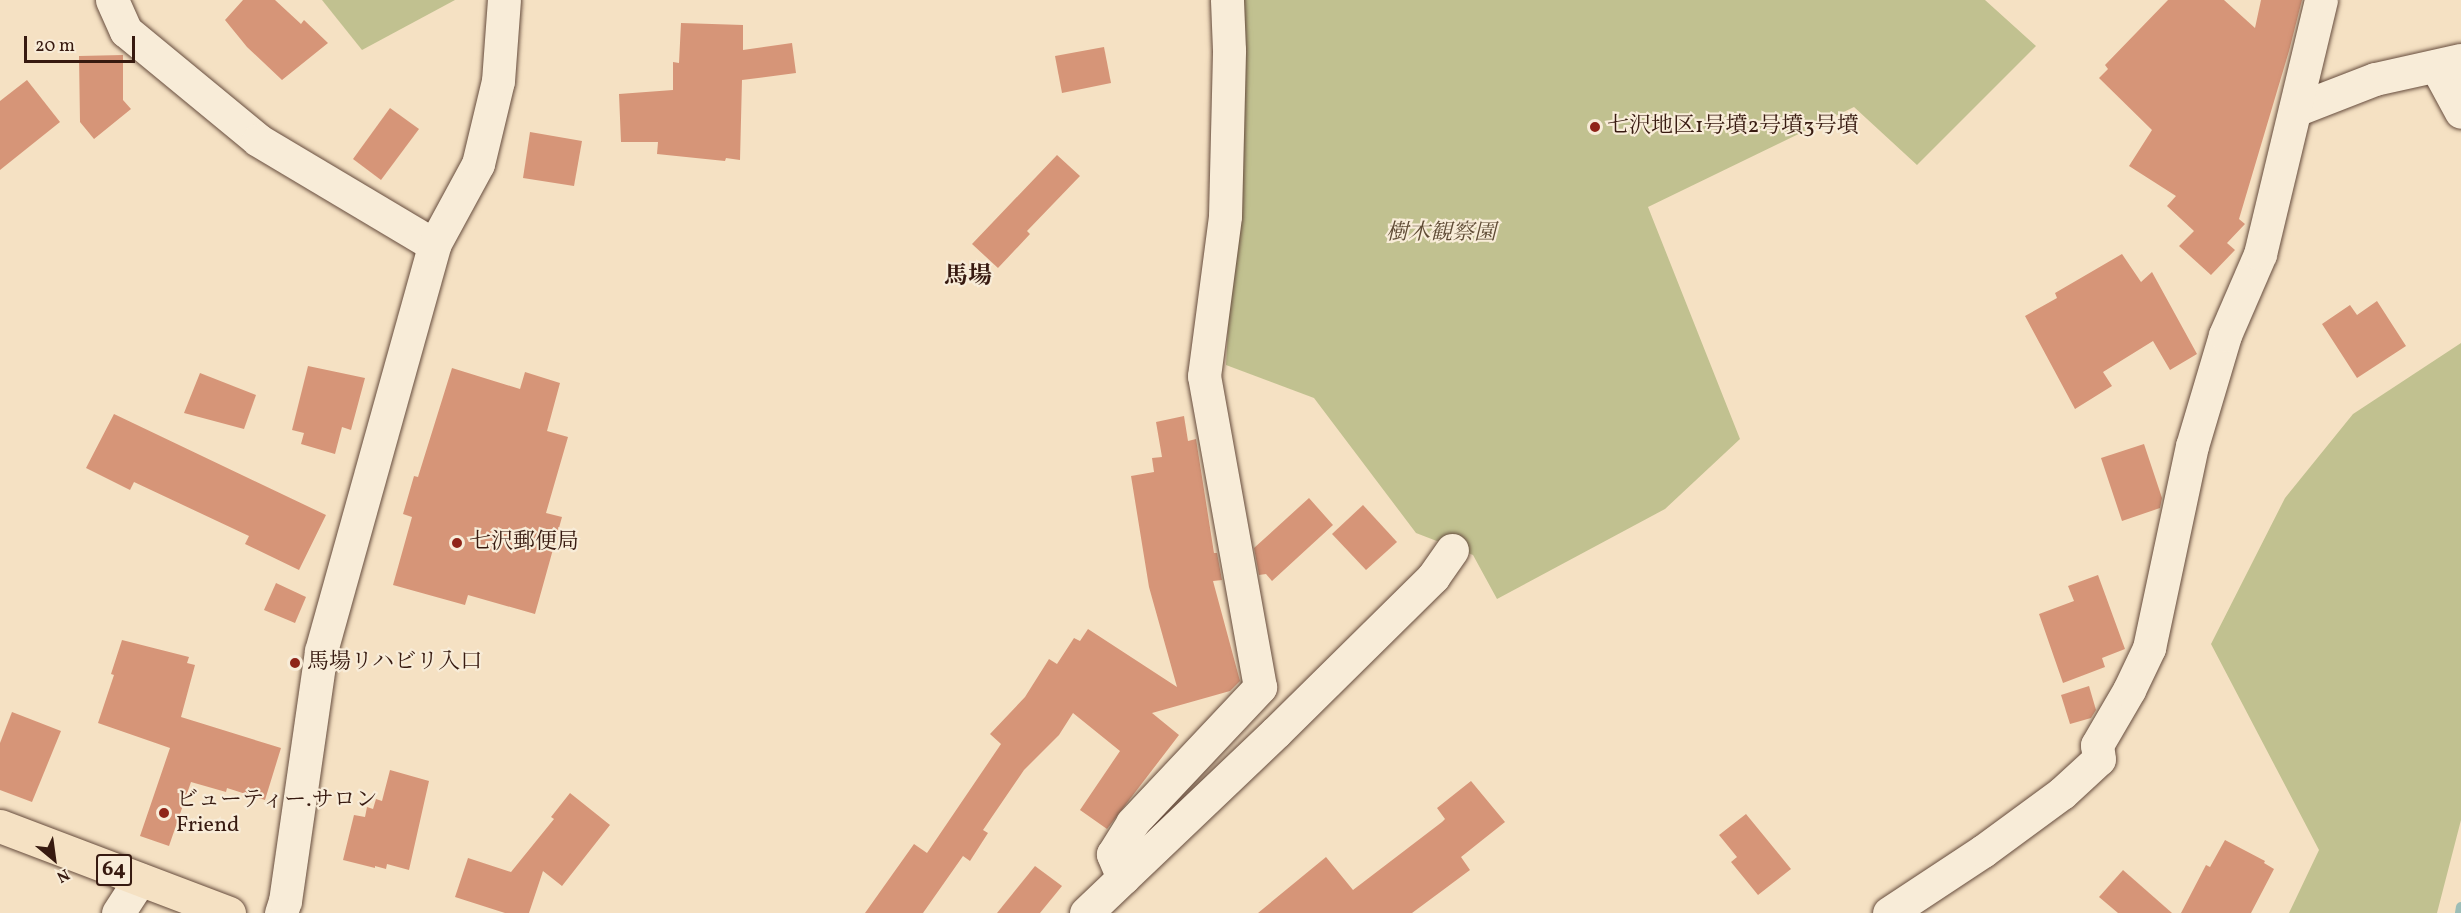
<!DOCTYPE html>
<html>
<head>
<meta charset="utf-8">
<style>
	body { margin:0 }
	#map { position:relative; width:2461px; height:913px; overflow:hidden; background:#f5e1c3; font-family:Vollkorn,"Noto Serif JP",serif }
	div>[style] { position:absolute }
	.green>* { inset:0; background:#c1c190 }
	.stream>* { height:10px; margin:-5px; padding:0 5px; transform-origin:5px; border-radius:5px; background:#9cbdb6 }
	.building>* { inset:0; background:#d69578 }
	.roads { filter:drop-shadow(0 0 2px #664c3d) drop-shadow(0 0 2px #664c3d) }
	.minor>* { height:33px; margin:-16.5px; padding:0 16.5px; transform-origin:16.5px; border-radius:16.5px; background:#f8ecd8 }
	.primary>* { height:33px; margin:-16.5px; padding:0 16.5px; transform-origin:16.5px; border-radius:16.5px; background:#f5e1c3 }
	.dots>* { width:16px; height:16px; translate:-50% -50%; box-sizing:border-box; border:3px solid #f8ecd8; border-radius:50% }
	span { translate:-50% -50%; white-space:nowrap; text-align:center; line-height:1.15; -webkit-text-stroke:4.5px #f8ecd8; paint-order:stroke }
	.shield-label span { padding:2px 4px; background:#f8ecd8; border:2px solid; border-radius:4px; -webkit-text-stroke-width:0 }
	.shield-label { font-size:21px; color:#371a10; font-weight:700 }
	.poi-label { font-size:22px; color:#371a10 }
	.left { translate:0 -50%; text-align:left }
	.park-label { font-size:22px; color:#604c36; font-style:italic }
	.neighbourhood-label { font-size:24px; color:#371a10; font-weight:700 }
	.north { position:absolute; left:24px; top:829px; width:60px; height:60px; -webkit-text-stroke:4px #f8ecd8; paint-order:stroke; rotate:151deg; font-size:16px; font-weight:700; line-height:24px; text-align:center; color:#371a10 }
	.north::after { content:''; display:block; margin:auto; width:21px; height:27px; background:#371a10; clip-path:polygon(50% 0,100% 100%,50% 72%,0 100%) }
	.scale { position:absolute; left:24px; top:36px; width:111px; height:27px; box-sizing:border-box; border:3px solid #371a10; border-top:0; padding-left:8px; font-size:18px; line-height:21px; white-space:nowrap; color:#371a10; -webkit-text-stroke:4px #f8ecd8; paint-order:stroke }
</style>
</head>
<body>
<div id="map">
	<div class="green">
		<i style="clip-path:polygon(322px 0,455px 0,362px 50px)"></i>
		<i style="clip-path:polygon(1242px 0,1985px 0,2036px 46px,1917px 165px,1854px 107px,1648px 207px,1740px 439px,1665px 509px,1497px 599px,1473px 555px,1416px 533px,1314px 398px,1226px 365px,1244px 39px)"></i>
		<i style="clip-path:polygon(2461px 343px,2461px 820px,2437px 913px,2289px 913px,2319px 850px,2211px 644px,2285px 498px,2353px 414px)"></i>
	</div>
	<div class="stream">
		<i style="left:2460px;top:913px;width:6px;rotate:-81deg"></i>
	</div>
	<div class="building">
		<i style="clip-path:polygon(243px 0,275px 0,301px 24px,304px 20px,328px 43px,282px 80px,247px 47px,225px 20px)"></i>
		<i style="clip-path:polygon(2168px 0,2224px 0,2255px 28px,2261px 0,2302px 0,2289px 51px,2239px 219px,2245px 224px,2227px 243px,2235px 250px,2211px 275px,2179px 246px,2194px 231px,2167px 206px,2176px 196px,2129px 166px,2152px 130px,2099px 78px,2108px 69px,2105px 65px)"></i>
		<i style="clip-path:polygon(681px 23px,743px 25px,743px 50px,792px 43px,796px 73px,742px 80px,740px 160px,726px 158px,725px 161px,657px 154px,658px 142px,621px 142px,619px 94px,673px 90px,673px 62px,679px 63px)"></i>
		<i style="clip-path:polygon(1104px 47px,1111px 83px,1062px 93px,1055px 56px)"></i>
		<i style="clip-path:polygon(123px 55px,123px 100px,131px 109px,94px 139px,80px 122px,79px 56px)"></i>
		<i style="clip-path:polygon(27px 80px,60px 122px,0 170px,0 101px)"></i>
		<i style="clip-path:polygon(390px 108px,419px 129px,381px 180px,353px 159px)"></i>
		<i style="clip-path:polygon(530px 132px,582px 141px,574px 186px,523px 178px)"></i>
		<i style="clip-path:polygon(1057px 155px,1080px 176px,1027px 231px,1030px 234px,998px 268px,972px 244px)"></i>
		<i style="clip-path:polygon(2122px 254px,2141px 282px,2152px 272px,2197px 354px,2170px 370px,2153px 341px,2103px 372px,2112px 386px,2075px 409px,2025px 316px,2057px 298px,2055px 293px)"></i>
		<i style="clip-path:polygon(2377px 301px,2406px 346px,2357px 378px,2322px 324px,2350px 305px,2357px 315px)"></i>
		<i style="clip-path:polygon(308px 366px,365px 378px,351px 430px,342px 427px,335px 454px,301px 444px,304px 433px,292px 430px)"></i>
		<i style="clip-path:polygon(452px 368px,520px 389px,525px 372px,560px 383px,547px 431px,568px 437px,546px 513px,562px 517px,535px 614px,468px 595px,465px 605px,393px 585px,412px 517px,403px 514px,414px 476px,418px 477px)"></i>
		<i style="clip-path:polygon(200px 373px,256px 395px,244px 429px,184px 413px)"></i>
		<i style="clip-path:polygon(114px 414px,326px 515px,299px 570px,245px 544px,249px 536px,134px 482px,130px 490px,86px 468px)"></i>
		<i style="clip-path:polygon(1184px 416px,1188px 441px,1196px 439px,1214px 553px,1217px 553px,1222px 580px,1213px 581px,1240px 681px,1230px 691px,1152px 713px,1179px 735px,1107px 829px,1080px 810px,1120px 751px,1073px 713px,1059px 735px,1024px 770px,983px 830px,988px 833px,970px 861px,963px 856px,923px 913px,865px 913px,914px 844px,927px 853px,1001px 744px,990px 734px,1025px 697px,1049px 659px,1057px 664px,1074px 638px,1080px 641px,1088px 629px,1177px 687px,1149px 587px,1131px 476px,1154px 472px,1152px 458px,1162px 457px,1156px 422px)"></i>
		<i style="clip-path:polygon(2144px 444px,2162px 498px,2160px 508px,2122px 521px,2101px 458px)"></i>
		<i style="clip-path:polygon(1309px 498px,1333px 525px,1272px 581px,1266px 574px,1259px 575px,1254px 548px)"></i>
		<i style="clip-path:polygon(1363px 505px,1397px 542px,1366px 570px,1332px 534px)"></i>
		<i style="clip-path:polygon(2098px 575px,2125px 649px,2102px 658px,2105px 667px,2063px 683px,2039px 614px,2074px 601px,2068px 586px)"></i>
		<i style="clip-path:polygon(276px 583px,306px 597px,295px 623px,264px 610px)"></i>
		<i style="clip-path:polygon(122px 640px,189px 657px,187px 663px,195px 665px,181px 717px,281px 748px,265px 800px,227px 788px,226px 792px,191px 782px,169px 846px,140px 836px,170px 748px,98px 723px,114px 675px,111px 674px)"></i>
		<i style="clip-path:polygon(2089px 686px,2096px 710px,2091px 718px,2070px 724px,2061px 695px)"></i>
		<i style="clip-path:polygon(12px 712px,61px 731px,32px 802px,0 790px,0 743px)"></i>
		<i style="clip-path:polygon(390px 770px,429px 781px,409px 870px,387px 864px,386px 869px,375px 866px,375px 868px,343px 860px,354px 815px,365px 817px,367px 807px,373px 809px,376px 799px,382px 801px)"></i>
		<i style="clip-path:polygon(1471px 781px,1505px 822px,1461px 857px,1470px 870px,1412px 913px,1258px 913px,1326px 857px,1353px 890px,1442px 822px,1445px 819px,1437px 808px)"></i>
		<i style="clip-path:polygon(570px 793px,610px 825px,562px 886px,543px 871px,529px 913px,505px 913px,455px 897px,468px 858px,511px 872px,554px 819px,551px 817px)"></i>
		<i style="clip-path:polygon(1746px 814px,1791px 869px,1758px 895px,1731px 862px,1737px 857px,1719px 835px)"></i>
		<i style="clip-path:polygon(2225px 840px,2265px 861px,2264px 863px,2274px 869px,2251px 913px,2181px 913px,2206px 865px,2210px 867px)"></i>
		<i style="clip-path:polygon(1035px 866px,1062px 886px,1040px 913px,997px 913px)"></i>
		<i style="clip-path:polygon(2123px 870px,2172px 913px,2118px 913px,2099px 897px)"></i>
	</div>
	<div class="roads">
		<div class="minor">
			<i style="left:112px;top:0;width:34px;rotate:66deg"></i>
			<i style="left:126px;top:31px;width:171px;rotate:39.5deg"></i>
			<i style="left:258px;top:140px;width:205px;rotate:30.8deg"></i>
			<i style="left:2436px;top:66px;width:52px;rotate:61.5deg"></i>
			<i style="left:2295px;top:110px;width:86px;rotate:-21.2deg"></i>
			<i style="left:2375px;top:79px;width:88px;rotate:-12.5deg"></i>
			<i style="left:1123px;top:878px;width:26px;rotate:-113deg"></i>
			<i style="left:1113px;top:854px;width:36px;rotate:-58deg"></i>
			<i style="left:1132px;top:823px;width:187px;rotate:-46.7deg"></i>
			<i style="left:1260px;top:687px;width:316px;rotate:-100.2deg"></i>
			<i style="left:1204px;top:376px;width:161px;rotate:-82.5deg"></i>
			<i style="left:1225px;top:216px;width:166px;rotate:-88.6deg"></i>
			<i style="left:1229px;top:50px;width:50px;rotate:-92.3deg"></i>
			<i style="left:118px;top:913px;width:40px;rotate:-57.1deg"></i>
			<i style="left:281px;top:913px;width:13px;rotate:-72deg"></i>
			<i style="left:285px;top:901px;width:253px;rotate:-81.8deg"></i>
			<i style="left:321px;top:651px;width:421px;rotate:-74.4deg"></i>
			<i style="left:434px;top:245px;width:92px;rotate:-61.5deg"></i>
			<i style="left:478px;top:164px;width:85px;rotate:-76.5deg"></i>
			<i style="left:498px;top:81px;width:81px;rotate:-85.8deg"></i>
			<i style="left:1086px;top:913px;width:262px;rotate:-43.6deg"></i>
			<i style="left:1276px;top:732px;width:221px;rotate:-44.6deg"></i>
			<i style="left:1433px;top:577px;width:33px;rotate:-55deg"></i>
			<i style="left:1889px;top:913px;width:113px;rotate:-33.4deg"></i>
			<i style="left:1983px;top:851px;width:98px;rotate:-36.3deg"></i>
			<i style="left:2062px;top:793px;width:50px;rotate:-42.6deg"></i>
			<i style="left:2099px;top:759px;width:14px;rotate:-98deg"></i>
			<i style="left:2097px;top:745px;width:64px;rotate:-59.8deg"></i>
			<i style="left:2129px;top:690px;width:47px;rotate:-64.5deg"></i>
			<i style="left:2149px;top:648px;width:207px;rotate:-78deg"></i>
			<i style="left:2192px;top:446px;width:116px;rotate:-73.4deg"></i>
			<i style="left:2225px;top:335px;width:88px;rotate:-66.6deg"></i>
			<i style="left:2260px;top:254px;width:261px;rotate:-76.5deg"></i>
		</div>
		<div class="primary">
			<i style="left:0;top:826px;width:245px;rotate:20.8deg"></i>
		</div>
	</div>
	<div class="dots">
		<i style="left:1595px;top:127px;background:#8f2418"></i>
		<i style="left:457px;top:543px;background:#8f2418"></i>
		<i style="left:295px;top:663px;background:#8f2418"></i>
		<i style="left:164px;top:813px;background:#8f2418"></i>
	</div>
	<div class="shield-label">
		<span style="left:114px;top:870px">64</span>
	</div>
	<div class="poi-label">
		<span class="left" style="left:1607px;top:127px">七沢地区1号墳2号墳3号墳</span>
		<span class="left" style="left:469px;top:543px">七沢郵便局</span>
		<span class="left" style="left:307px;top:663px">馬場リハビリ入口</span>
		<span class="left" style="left:176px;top:813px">ビューティー.サロン<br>Friend</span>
	</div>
	<div class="park-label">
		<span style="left:1441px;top:234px">樹木観察園</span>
	</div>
	<div class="neighbourhood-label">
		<span style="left:968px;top:278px">馬場</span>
	</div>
	<div class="north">N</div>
	<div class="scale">20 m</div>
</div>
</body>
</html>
